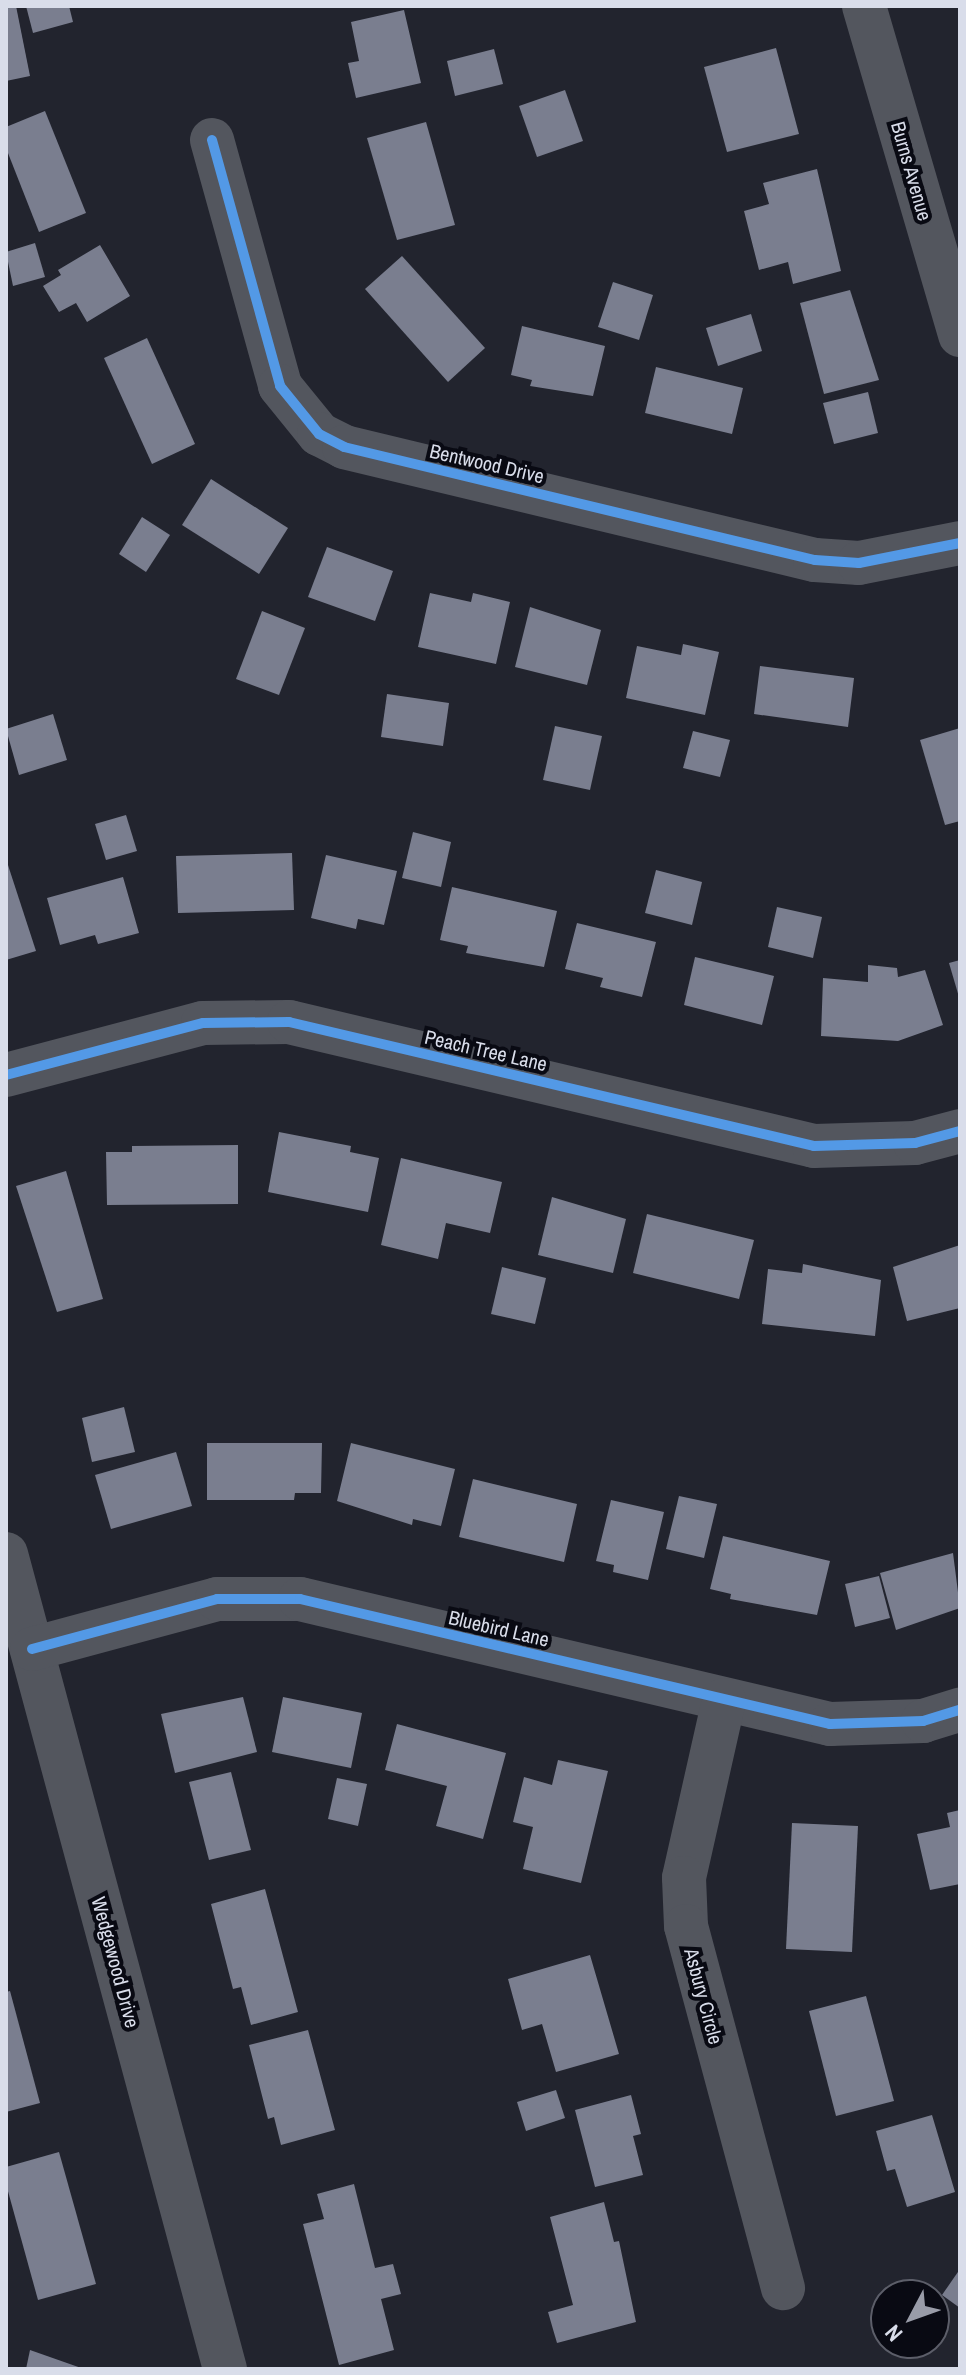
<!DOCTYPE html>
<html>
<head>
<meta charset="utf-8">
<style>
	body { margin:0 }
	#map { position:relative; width:966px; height:2375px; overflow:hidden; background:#22242e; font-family:"Archivo Narrow",sans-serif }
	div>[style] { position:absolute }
	.building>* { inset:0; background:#7a7e8f }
	.minor>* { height:44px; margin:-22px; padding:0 22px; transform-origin:22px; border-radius:22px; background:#53565e }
	.cycleway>* { height:10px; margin:-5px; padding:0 5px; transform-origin:5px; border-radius:5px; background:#5399e6 }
	span { translate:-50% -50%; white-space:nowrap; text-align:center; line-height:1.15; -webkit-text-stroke:8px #090a13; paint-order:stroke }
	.street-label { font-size:20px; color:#d9ddea }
	.frame { position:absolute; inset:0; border:8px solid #d9ddea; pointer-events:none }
	.north { position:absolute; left:870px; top:2279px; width:80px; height:80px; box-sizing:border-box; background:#090a13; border:2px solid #5c5e69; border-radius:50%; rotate:229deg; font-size:22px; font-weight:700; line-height:32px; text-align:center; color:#d9ddea }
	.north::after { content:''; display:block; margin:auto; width:28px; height:36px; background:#999ca8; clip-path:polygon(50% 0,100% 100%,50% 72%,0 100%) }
</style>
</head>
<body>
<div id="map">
	<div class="building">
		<i style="clip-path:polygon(6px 6px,16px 6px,30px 76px,6px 81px)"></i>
		<i style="clip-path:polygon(26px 6px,69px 6px,73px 22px,33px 33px)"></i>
		<i style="clip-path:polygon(404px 10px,421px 83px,356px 98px,348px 63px,359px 61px,351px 22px)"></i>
		<i style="clip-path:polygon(776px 48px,799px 134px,727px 152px,704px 67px)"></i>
		<i style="clip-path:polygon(494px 49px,503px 84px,455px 96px,447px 61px)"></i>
		<i style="clip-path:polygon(565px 90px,583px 141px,537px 157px,519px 106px)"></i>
		<i style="clip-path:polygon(45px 111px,86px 213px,39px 232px,6px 148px,6px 127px)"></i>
		<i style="clip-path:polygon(426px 122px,455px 225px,397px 240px,367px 138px)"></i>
		<i style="clip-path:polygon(817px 169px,841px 271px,793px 284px,788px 262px,759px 270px,744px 211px,769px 204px,763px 183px)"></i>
		<i style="clip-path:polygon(35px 243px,45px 277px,13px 286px,6px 252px)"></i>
		<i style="clip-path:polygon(100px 245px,130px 296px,87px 322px,76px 303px,59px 312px,43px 286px,61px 275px,58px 270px)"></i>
		<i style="clip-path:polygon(402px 256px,485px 348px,448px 382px,365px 289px)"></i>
		<i style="clip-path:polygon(613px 282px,653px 295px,639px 340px,598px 327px)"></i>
		<i style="clip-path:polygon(850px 290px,879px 380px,824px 394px,800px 303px)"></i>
		<i style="clip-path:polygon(751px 314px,762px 351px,718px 366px,706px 328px)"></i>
		<i style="clip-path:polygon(522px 326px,605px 346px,593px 396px,530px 386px,532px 380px,511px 375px)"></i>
		<i style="clip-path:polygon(147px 338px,195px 444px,152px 464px,104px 358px)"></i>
		<i style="clip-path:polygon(656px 367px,743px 388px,732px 434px,645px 413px)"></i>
		<i style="clip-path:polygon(868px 392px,878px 433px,834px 444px,823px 403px)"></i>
		<i style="clip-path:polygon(211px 479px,288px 528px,259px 574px,182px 525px)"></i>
		<i style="clip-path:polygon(142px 517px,170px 535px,146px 572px,119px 554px)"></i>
		<i style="clip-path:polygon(327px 547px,393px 571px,375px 621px,308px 597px)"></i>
		<i style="clip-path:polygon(430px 593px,471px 602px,473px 593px,510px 602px,496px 664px,418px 647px)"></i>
		<i style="clip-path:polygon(530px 607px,601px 630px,587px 685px,515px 667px)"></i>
		<i style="clip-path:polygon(262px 611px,305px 628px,279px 695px,236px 679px)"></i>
		<i style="clip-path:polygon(683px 644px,719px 652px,705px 715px,626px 698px,637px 646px,681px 655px)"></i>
		<i style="clip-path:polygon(760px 666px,854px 678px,848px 727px,754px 714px)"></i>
		<i style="clip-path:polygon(387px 694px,449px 703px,443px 746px,381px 737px)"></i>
		<i style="clip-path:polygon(53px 714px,67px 760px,19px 775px,6px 729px)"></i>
		<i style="clip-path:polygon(555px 726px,602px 736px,590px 790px,543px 780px)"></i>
		<i style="clip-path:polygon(960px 728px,960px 821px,945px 825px,920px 740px)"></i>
		<i style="clip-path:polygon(693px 731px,730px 740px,720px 777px,683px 768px)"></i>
		<i style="clip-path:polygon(126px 815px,137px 851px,106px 860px,95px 824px)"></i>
		<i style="clip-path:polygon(413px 832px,451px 842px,441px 887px,402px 878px)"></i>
		<i style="clip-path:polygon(292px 853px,294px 910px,178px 913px,176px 856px)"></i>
		<i style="clip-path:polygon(326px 855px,397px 871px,384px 925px,358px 919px,356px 929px,311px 918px)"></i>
		<i style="clip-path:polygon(6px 859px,36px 951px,6px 960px)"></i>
		<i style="clip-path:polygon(656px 870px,702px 882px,692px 925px,645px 913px)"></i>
		<i style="clip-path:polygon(123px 877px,139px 933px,98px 944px,95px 935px,60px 945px,47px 898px)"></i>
		<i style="clip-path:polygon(452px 887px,557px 911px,544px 967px,466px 953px,468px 946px,440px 940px)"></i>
		<i style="clip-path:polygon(777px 907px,822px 917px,813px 958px,768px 947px)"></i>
		<i style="clip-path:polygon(577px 923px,656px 942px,642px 997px,600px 987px,603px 978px,565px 969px)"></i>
		<i style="clip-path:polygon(695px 957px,774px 976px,762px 1025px,684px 1005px)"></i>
		<i style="clip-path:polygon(960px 960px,960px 997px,959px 997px,949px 963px)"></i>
		<i style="clip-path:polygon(868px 965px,897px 968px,898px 977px,925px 970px,943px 1025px,898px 1041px,821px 1036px,823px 978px,868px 982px)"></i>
		<i style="clip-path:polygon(279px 1132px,351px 1146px,350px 1152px,379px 1158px,368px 1212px,268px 1192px)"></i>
		<i style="clip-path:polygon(238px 1145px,238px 1204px,107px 1205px,106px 1152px,132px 1152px,132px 1146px)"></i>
		<i style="clip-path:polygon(401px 1158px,502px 1182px,490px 1233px,446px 1223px,438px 1259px,381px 1245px)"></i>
		<i style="clip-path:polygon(66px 1171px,103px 1299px,57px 1312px,16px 1186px)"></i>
		<i style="clip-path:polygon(552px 1197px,626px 1219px,613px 1273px,538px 1255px)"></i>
		<i style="clip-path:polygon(647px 1214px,754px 1240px,739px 1299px,633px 1273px)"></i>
		<i style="clip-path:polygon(960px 1245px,960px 1308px,907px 1321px,893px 1267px)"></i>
		<i style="clip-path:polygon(803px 1264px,881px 1280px,875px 1336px,762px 1324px,768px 1269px,802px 1273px)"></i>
		<i style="clip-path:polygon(502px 1267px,546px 1278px,535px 1324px,491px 1314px)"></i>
		<i style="clip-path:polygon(124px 1407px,135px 1452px,92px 1462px,82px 1418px)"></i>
		<i style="clip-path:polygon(207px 1443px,322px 1443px,321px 1493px,295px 1493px,294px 1500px,207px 1500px)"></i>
		<i style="clip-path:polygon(351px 1443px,455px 1469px,441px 1526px,413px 1519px,412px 1525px,337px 1501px)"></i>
		<i style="clip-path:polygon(176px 1452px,192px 1506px,111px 1529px,95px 1475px)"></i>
		<i style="clip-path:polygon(473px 1479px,577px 1504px,564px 1562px,459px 1537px)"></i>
		<i style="clip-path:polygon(679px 1496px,717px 1504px,704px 1558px,666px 1549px)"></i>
		<i style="clip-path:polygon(611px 1500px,664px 1512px,648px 1580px,613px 1572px,614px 1565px,596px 1561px)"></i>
		<i style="clip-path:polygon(723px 1536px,830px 1561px,817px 1615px,730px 1599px,731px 1594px,710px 1589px)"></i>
		<i style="clip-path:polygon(953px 1553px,960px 1608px,896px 1630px,880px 1573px)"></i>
		<i style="clip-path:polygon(879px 1576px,890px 1618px,855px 1627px,845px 1584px)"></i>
		<i style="clip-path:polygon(243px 1697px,257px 1752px,175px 1773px,161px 1714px)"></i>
		<i style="clip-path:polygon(283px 1697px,362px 1713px,351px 1768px,272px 1752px)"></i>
		<i style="clip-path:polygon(397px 1724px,506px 1753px,483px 1839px,436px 1826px,447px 1786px,385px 1770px)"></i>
		<i style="clip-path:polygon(558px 1760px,608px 1771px,581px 1883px,523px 1869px,533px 1827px,513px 1822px,524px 1777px,552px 1785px)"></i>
		<i style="clip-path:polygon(231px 1772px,251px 1850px,209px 1860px,189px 1782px)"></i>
		<i style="clip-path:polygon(337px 1778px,367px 1784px,358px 1826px,328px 1819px)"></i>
		<i style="clip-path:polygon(960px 1810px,960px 1884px,930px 1890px,917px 1834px,950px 1827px,947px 1813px)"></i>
		<i style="clip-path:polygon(792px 1823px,858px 1826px,852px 1952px,786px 1949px)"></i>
		<i style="clip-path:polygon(265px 1889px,298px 2012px,251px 2025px,241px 1987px,233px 1989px,211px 1904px)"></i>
		<i style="clip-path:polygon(590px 1955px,619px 2054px,556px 2072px,542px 2024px,522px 2030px,508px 1979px)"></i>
		<i style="clip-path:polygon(10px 1991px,40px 2103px,6px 2112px,6px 1992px)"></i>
		<i style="clip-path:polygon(866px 1996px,894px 2101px,836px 2116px,809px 2011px)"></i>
		<i style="clip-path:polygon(308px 2030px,335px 2130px,281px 2145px,274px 2117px,268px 2119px,249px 2045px)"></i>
		<i style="clip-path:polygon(556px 2090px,565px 2118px,526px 2131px,517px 2102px)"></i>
		<i style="clip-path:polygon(631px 2095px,641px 2134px,633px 2136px,643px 2175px,595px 2187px,575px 2110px)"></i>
		<i style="clip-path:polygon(932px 2115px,955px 2192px,907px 2207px,895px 2169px,887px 2171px,876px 2131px)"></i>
		<i style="clip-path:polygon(59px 2152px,96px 2284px,38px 2300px,6px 2184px,6px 2167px)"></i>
		<i style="clip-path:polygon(354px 2184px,375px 2268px,393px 2264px,401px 2294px,381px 2299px,394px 2350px,339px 2365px,303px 2224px,324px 2219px,317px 2194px)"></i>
		<i style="clip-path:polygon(604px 2202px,614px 2242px,619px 2241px,636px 2322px,557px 2343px,548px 2312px,573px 2305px,550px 2217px)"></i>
		<i style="clip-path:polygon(960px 2269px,960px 2308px,942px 2295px)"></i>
		<i style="clip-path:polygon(30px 2350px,84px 2369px,26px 2369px)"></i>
	</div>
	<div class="minor">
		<i style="left:864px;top:6px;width:343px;rotate:73.7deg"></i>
		<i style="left:212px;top:140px;width:255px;rotate:74.5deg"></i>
		<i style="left:280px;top:386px;width:62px;rotate:50.9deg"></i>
		<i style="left:319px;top:434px;width:28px;rotate:27deg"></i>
		<i style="left:344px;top:447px;width:484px;rotate:13.5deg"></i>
		<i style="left:815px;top:560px;width:44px;rotate:3.9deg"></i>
		<i style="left:859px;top:563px;width:103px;rotate:-11.2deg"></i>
		<i style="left:6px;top:1075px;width:204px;rotate:-14.8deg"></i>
		<i style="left:203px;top:1023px;width:86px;rotate:-0.7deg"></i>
		<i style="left:289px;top:1022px;width:539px;rotate:13.29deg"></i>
		<i style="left:814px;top:1146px;width:101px;rotate:-1.7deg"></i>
		<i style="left:915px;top:1143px;width:47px;rotate:-14.9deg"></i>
		<i style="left:6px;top:1554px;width:844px;rotate:74.96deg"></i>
		<i style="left:32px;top:1649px;width:192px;rotate:-15.1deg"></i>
		<i style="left:217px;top:1599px;width:83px"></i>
		<i style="left:300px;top:1599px;width:545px;rotate:13.27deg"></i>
		<i style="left:830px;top:1724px;width:93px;rotate:-1.8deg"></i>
		<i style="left:923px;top:1721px;width:39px;rotate:-17deg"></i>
		<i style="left:724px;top:1700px;width:182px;rotate:102.7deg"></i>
		<i style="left:684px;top:1878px;width:48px;rotate:87.6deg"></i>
		<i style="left:686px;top:1926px;width:375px;rotate:75deg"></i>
	</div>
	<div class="cycleway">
		<i style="left:212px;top:140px;width:255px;rotate:74.5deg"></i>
		<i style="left:280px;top:386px;width:62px;rotate:50.9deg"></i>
		<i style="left:319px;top:434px;width:28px;rotate:27deg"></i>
		<i style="left:344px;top:447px;width:484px;rotate:13.5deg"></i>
		<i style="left:815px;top:560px;width:44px;rotate:3.9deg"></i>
		<i style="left:859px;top:563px;width:103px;rotate:-11.2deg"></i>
		<i style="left:6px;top:1075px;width:204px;rotate:-14.8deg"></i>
		<i style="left:203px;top:1023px;width:86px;rotate:-0.7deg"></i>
		<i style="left:289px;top:1022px;width:539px;rotate:13.29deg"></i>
		<i style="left:814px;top:1146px;width:101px;rotate:-1.7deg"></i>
		<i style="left:915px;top:1143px;width:47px;rotate:-14.9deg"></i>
		<i style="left:32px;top:1649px;width:192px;rotate:-15.1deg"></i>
		<i style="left:217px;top:1599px;width:83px"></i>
		<i style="left:300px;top:1599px;width:545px;rotate:13.27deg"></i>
		<i style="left:830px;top:1724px;width:93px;rotate:-1.8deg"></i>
		<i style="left:923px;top:1721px;width:39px;rotate:-17deg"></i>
	</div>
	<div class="street-label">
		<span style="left:912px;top:171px;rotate:74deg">Burns Avenue</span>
		<span style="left:487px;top:463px;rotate:13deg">Bentwood Drive</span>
		<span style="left:486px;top:1050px;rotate:13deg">Peach Tree Lane</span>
		<span style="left:499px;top:1628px;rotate:13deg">Bluebird Lane</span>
		<span style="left:116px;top:1962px;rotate:75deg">Wedgewood Drive</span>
		<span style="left:704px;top:1996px;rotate:75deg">Asbury Circle</span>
	</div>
	<div class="frame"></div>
	<div class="north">N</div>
</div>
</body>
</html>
